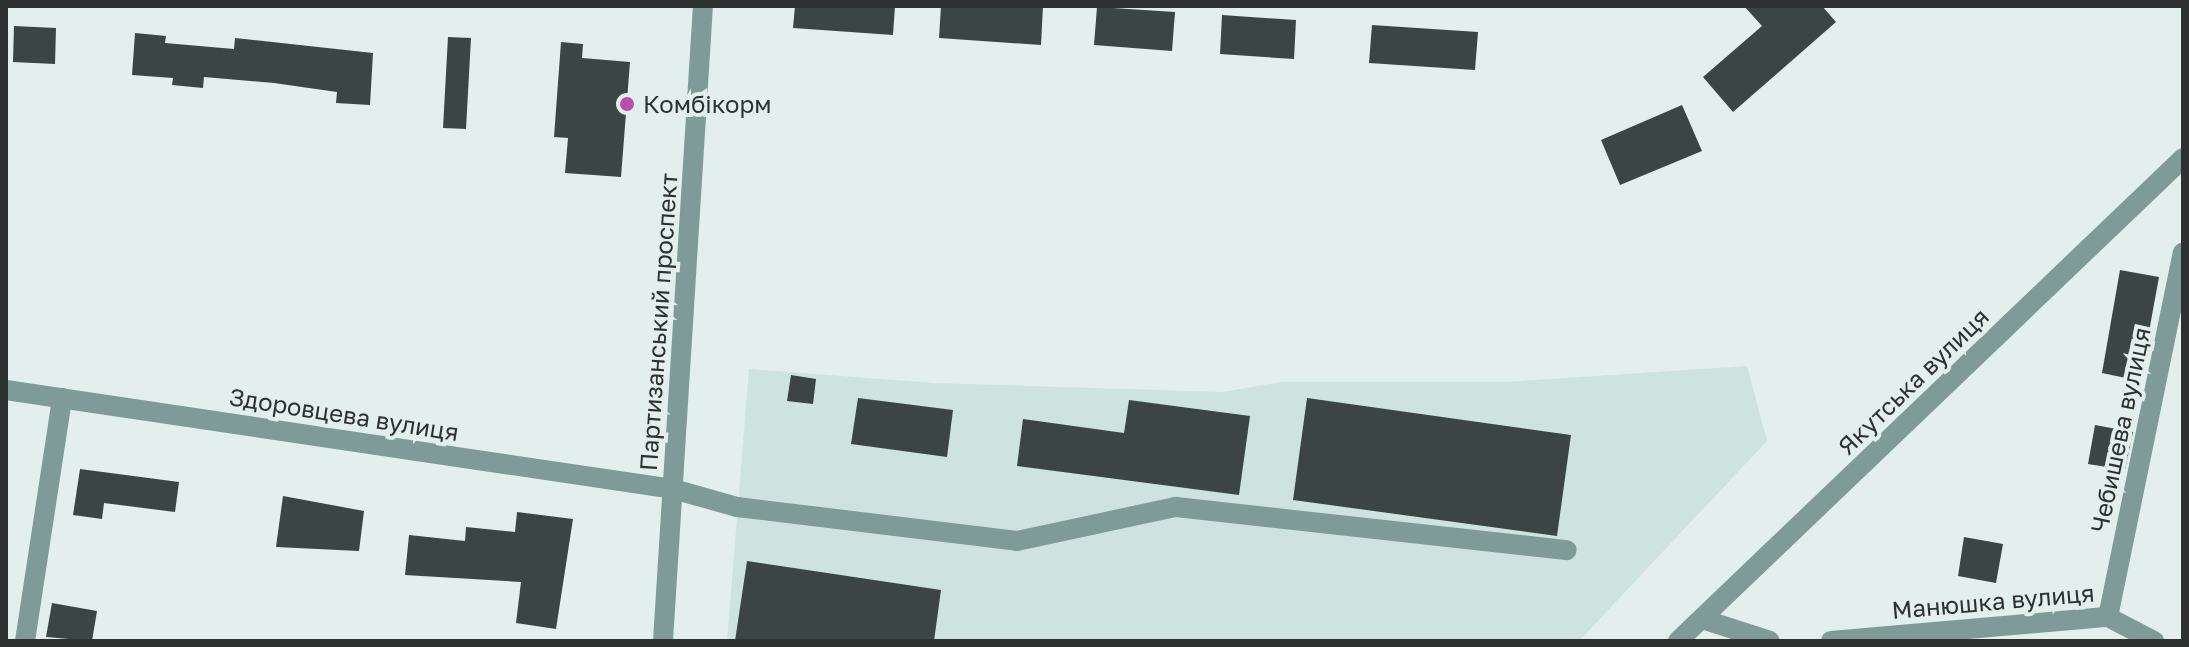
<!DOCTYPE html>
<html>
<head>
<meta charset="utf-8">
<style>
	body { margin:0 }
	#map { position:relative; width:2189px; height:647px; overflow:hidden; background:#e2efed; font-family:"Golos Text",sans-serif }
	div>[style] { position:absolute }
	.built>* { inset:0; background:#cee3df }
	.building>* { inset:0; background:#3b4644 }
	.minor>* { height:20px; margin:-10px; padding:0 10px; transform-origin:10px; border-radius:10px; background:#7f9b97 }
	.dots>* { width:22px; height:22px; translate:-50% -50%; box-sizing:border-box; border:4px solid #e2efed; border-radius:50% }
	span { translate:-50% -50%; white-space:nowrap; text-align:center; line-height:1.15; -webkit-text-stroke:8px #e2efed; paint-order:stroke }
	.poi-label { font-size:24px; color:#2d3231 }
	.left { translate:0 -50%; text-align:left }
	.street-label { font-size:24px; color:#2d3231 }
	.frame { position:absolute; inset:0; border:8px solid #2d3231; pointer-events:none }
</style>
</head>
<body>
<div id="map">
	<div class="built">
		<i style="clip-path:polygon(1747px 366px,1767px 441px,1579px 641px,727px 641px,749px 369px,935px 383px,1222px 392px,1281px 382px,1507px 382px)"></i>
	</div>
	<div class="building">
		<i style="clip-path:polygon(795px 6px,895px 6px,893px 35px,793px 28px)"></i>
		<i style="clip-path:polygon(941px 6px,1043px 6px,1041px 45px,939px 38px)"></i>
		<i style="clip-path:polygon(1744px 6px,1822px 6px,1836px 22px,1733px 112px,1703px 77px,1762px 26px)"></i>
		<i style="clip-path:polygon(1097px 7px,1175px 12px,1172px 51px,1094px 45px)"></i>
		<i style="clip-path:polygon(1222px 15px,1296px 20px,1294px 59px,1220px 54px)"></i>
		<i style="clip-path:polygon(1372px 25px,1478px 32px,1475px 70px,1369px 63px)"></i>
		<i style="clip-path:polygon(14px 26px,56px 28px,55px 64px,13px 62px)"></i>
		<i style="clip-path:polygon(135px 33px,166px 36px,165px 43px,234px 49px,235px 38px,373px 53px,370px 105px,336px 103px,337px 92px,274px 83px,204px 77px,203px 88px,172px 85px,173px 78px,132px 75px)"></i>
		<i style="clip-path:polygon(448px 37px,471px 38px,466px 129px,443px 128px)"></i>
		<i style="clip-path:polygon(561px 42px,583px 44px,582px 58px,630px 62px,621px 177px,565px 173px,568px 138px,554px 137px)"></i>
		<i style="clip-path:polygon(1682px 105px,1702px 151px,1620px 185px,1601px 140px)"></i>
		<i style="clip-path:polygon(2120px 270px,2159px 277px,2140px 381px,2102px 373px)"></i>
		<i style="clip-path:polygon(791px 375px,816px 379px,813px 404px,787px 401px)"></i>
		<i style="clip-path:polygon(858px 398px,953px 410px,947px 457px,851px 444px)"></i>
		<i style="clip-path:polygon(1307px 398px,1571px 435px,1557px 536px,1293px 500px)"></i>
		<i style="clip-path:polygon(1129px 400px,1250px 416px,1239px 495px,1017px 466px,1023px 419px,1124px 433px)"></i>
		<i style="clip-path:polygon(2095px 425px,2133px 432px,2125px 470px,2088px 464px)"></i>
		<i style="clip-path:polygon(80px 469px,179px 482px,175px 512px,104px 503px,102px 519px,73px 515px)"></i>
		<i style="clip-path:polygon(283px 496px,364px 511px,359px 551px,276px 547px)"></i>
		<i style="clip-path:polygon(517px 512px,573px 519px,556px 629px,516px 623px,521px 582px,405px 575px,409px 535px,465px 541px,466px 527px,515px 532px)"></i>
		<i style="clip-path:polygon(1964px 537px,2003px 544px,1996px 583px,1958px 576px)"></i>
		<i style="clip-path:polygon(747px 561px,941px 590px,934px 641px,735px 641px)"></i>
		<i style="clip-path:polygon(52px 603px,97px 611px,92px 641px,46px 637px)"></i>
	</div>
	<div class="minor">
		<i style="left:6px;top:390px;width:674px;rotate:8.44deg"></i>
		<i style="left:673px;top:489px;width:66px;rotate:15.7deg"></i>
		<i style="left:737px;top:507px;width:282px;rotate:6.9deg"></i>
		<i style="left:1017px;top:541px;width:163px;rotate:-12.1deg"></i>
		<i style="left:1176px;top:507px;width:393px;rotate:6.3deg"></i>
		<i style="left:2108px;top:617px;width:372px;rotate:-78.4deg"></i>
		<i style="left:1702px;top:619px;width:71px;rotate:17.9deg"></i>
		<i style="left:25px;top:641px;width:246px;rotate:-81.3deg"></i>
		<i style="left:663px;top:641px;width:636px;rotate:-86.4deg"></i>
		<i style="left:1678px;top:641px;width:699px;rotate:-43.72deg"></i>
		<i style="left:1831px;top:641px;width:278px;rotate:-5deg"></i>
		<i style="left:2108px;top:617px;width:52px;rotate:27.6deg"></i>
	</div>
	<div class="dots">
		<i style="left:627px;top:104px;background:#ba4dad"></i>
	</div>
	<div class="poi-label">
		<span class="left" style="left:643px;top:104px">Комбікорм</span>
	</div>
	<div class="street-label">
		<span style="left:658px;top:322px;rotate:-86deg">Партизанський проспект</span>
		<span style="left:1913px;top:381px;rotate:-44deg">Якутська вулиця</span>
		<span style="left:344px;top:414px;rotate:9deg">Здоровцева вулиця</span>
		<span style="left:2120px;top:430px;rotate:-78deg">Чебишева вулиця</span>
		<span style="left:1993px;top:601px;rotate:-5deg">Манюшка вулиця</span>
	</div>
	<div class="frame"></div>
</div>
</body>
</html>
